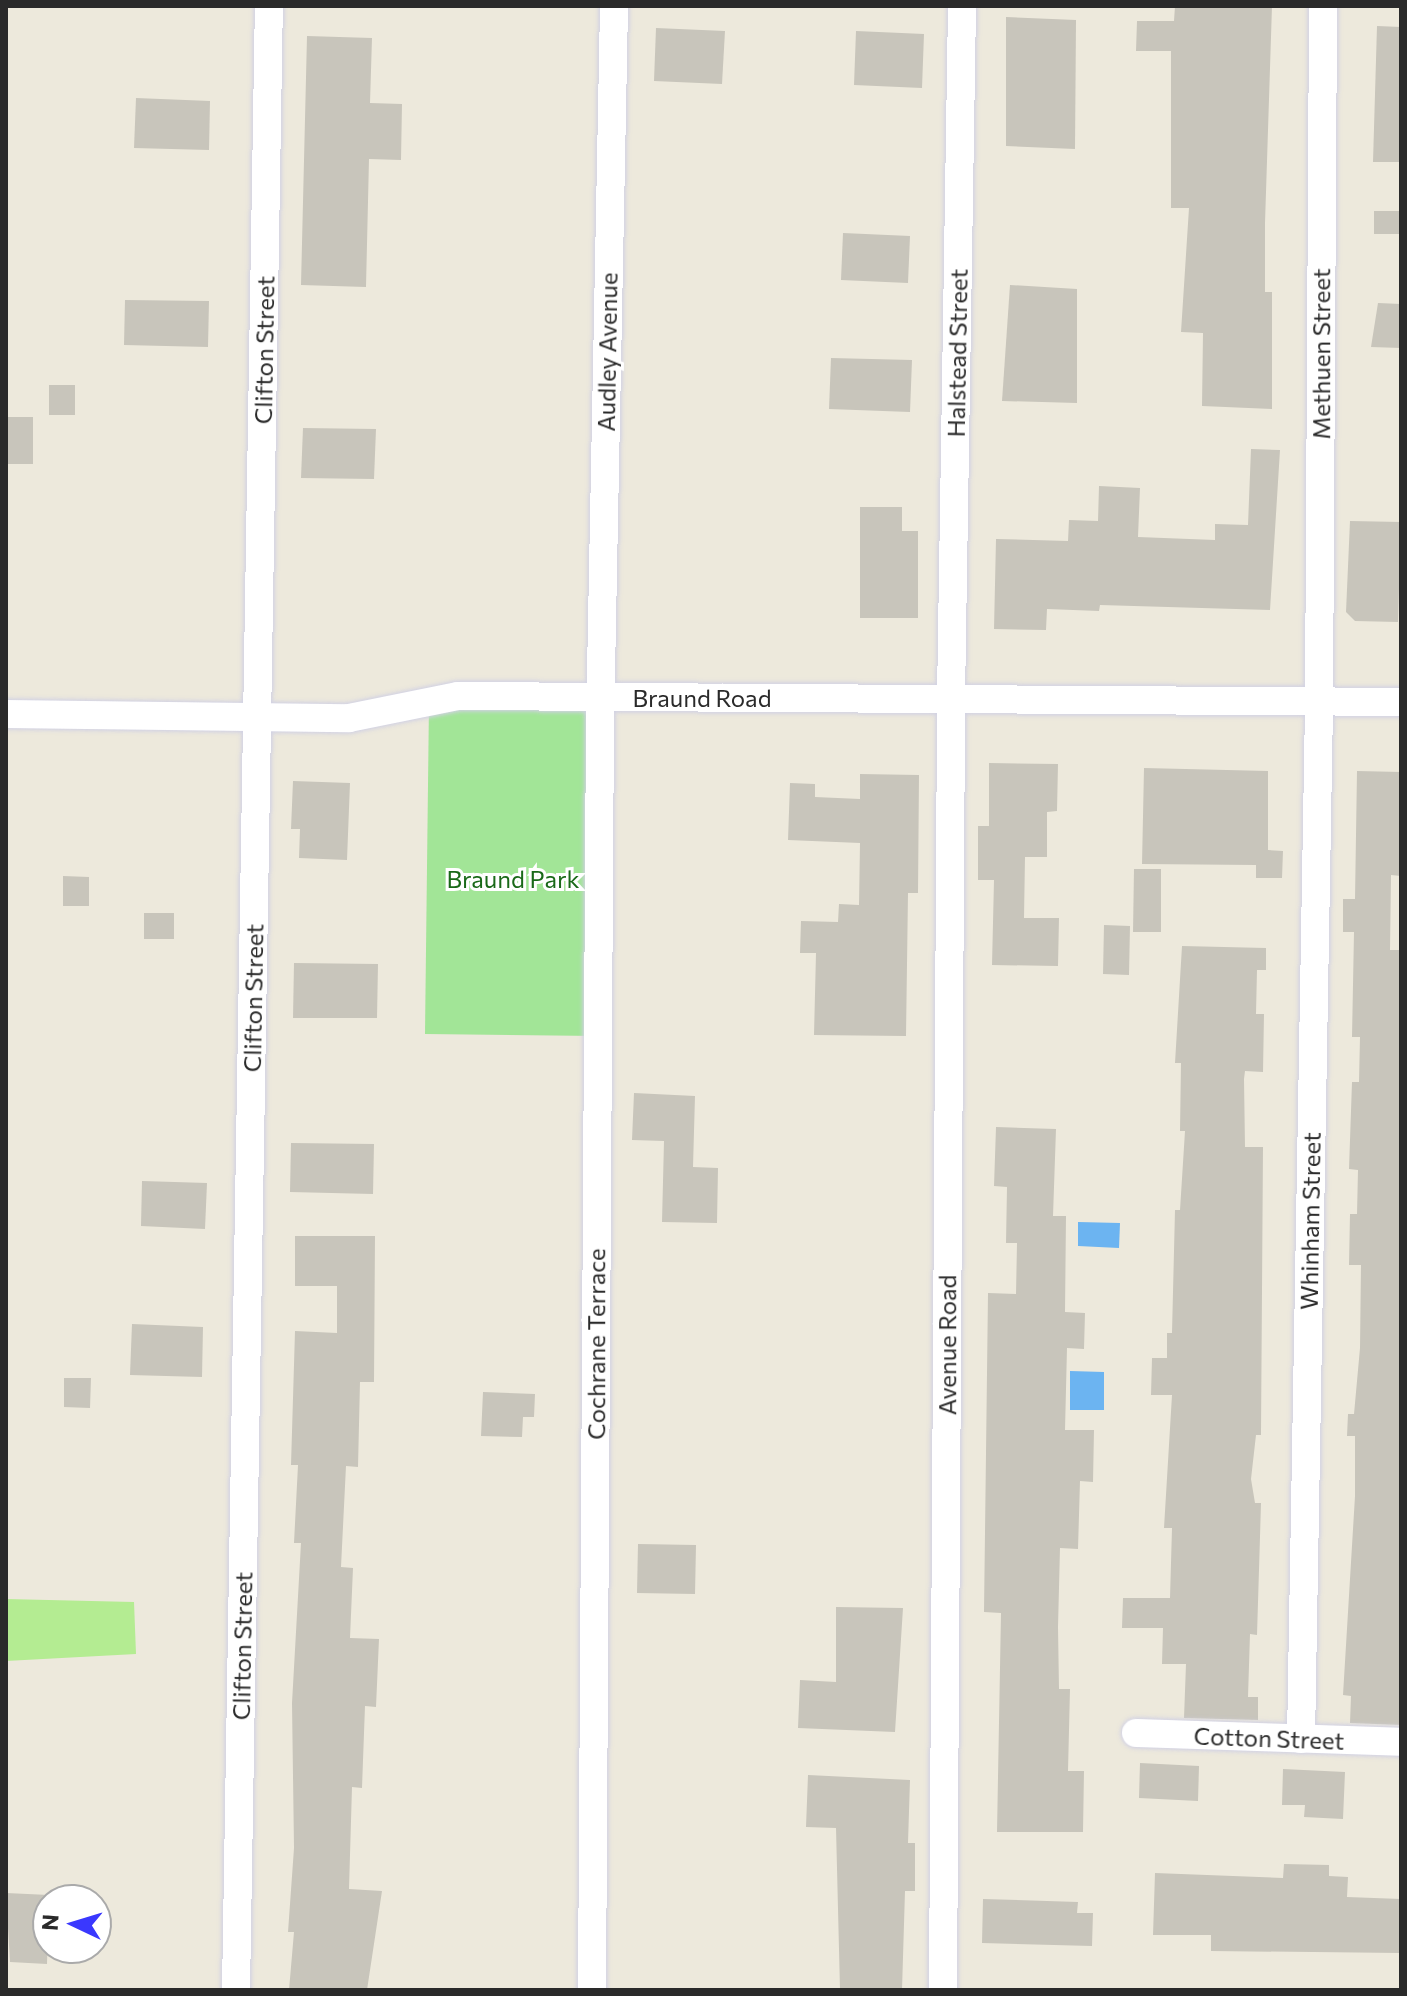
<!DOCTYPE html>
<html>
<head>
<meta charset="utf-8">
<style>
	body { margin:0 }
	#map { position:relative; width:1407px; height:1996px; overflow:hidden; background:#ede9dc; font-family:Commissioner,sans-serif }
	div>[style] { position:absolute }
	.green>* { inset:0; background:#a2e597 }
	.pitch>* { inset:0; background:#b4ec92 }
	.water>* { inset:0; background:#6cb4f1 }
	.building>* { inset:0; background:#c8c5bb }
	.roads { filter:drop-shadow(0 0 2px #d1d1e3) drop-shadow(0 0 2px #d1d1e3) }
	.minor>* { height:28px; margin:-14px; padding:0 14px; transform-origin:14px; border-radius:14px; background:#fff }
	span { translate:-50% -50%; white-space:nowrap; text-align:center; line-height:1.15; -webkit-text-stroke:6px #fff; paint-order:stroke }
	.street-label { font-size:24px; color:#2a2a2a }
	.park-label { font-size:24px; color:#196918 }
	.frame { position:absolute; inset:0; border:8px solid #2a2a2a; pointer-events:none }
	.north { position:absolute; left:32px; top:1884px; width:80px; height:80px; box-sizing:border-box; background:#fff; border:2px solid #aaa; border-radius:50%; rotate:274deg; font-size:22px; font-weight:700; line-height:32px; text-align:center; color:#2a2a2a }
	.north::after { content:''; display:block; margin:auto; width:28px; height:36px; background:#3a38fe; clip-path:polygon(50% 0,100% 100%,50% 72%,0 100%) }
</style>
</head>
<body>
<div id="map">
	<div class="green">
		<i style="clip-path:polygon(600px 698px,598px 1036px,425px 1034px,429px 702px)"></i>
	</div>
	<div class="pitch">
		<i style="clip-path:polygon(6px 1599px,134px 1602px,136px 1654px,6px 1661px)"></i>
	</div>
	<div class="water">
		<i style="clip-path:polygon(1078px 1222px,1120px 1223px,1119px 1248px,1078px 1246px)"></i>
		<i style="clip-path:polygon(1070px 1371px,1104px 1372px,1104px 1410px,1070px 1410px)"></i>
	</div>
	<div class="building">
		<i style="clip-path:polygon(1175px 6px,1272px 6px,1265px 223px,1265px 292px,1272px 292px,1272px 409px,1202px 406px,1203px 333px,1181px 332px,1189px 208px,1171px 208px,1171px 51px,1136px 51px,1137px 21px,1174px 21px)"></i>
		<i style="clip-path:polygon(1006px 17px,1076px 20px,1075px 149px,1006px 146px)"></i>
		<i style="clip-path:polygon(1377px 26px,1401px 27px,1401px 162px,1373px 162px)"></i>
		<i style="clip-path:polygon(656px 28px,725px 31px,722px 84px,654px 81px)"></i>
		<i style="clip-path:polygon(856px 31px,924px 34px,922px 88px,854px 85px)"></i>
		<i style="clip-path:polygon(307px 36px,372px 38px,370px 103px,402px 104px,401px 160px,369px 159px,366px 287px,301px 285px)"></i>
		<i style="clip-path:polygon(136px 98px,210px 101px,209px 150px,134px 148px)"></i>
		<i style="clip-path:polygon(1374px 211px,1401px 211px,1401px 234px,1374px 234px)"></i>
		<i style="clip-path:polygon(843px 233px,910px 236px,908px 283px,841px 280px)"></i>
		<i style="clip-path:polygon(1010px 285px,1077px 289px,1077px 403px,1002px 401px)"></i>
		<i style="clip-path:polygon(125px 300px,209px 301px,208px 347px,124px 345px)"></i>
		<i style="clip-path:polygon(1378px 303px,1401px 304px,1401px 348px,1371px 347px)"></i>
		<i style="clip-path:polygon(831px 358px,912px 360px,910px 412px,829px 409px)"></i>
		<i style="clip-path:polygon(49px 385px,75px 385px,75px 415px,49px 415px)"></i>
		<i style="clip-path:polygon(6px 417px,33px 417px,33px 464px,6px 464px)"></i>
		<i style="clip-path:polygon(303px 428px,376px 429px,374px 479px,301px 478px)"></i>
		<i style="clip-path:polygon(1251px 449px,1280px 450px,1270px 610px,1100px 605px,1099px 611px,1047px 609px,1046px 630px,994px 629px,996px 539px,1068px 541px,1069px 520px,1098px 521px,1099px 486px,1140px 488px,1138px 537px,1215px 540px,1215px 524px,1248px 525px)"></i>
		<i style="clip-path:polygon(860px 507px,902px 507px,902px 531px,918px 531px,918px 618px,860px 618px)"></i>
		<i style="clip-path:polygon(1350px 521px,1401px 522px,1398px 622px,1355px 621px,1346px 612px)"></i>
		<i style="clip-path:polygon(989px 763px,1058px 764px,1057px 811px,1047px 812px,1047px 857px,1025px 857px,1024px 918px,1059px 918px,1058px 966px,992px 965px,994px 880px,978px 880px,978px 826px,989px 826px)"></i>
		<i style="clip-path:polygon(1144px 768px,1268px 771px,1268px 850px,1283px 851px,1282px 878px,1256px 878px,1256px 865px,1142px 864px)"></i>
		<i style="clip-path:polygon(1357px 771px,1401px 772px,1401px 876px,1391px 875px,1390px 950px,1401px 950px,1401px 1725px,1350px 1723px,1351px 1696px,1343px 1695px,1355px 1496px,1355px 1436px,1347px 1436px,1348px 1414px,1354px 1414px,1360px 1348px,1361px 1265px,1349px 1265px,1350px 1214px,1357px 1214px,1358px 1170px,1349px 1169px,1352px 1082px,1359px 1082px,1360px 1037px,1352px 1037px,1354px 932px,1343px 932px,1343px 899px,1355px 899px)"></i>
		<i style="clip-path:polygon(860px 774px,919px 775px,918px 893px,908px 893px,906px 1036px,814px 1035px,816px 953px,800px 953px,801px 921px,838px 922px,839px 904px,859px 905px,860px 843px,788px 840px,790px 783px,815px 784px,815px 797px,860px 799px)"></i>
		<i style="clip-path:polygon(293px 781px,350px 783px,347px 860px,299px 858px,300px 829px,291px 829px)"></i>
		<i style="clip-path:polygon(1134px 869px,1161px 869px,1161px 932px,1133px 932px)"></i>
		<i style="clip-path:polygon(63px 876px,89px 877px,89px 906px,63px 906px)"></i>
		<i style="clip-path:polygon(144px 913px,174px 913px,174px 939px,144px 939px)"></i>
		<i style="clip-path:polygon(1104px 925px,1130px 926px,1129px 975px,1103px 974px)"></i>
		<i style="clip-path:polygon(1182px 946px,1266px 948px,1266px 970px,1257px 970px,1256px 1014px,1264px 1014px,1263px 1072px,1245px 1071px,1244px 1079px,1245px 1147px,1263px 1147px,1261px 1435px,1256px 1435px,1251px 1479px,1255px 1503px,1261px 1503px,1260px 1537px,1257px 1635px,1250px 1634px,1248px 1697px,1258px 1697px,1258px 1720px,1184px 1718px,1186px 1664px,1162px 1664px,1163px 1628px,1122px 1628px,1123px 1598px,1170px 1598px,1172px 1528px,1164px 1528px,1172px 1395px,1151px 1395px,1152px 1358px,1167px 1358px,1167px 1333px,1172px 1333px,1175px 1210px,1180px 1210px,1185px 1131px,1180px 1131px,1181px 1063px,1175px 1063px)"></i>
		<i style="clip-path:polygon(294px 963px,378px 964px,377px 1018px,293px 1018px)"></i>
		<i style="clip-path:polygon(634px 1093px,695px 1096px,693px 1167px,718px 1168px,717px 1223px,662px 1222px,664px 1141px,632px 1140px)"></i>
		<i style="clip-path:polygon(996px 1127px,1056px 1129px,1053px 1216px,1066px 1216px,1065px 1312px,1085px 1313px,1084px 1349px,1067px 1348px,1065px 1430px,1094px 1430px,1093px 1482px,1080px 1481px,1078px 1549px,1060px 1548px,1058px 1627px,1059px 1689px,1070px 1689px,1068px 1771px,1084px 1771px,1083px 1832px,997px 1832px,1001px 1613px,984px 1612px,988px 1293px,1016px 1294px,1017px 1243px,1006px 1243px,1007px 1187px,994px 1186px)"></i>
		<i style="clip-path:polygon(291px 1143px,374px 1144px,373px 1194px,290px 1192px)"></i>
		<i style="clip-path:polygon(142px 1181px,207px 1183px,205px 1229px,141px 1226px)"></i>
		<i style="clip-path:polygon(295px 1236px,375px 1236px,374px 1382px,360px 1382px,358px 1467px,346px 1466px,341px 1567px,353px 1568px,350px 1638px,379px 1639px,376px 1707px,365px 1706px,362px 1788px,352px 1787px,349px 1889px,382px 1891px,367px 1990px,289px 1990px,294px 1932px,288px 1932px,294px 1848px,292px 1703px,301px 1543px,294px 1543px,298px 1465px,291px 1465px,295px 1331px,337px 1333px,337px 1286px,295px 1286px)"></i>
		<i style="clip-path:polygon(132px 1324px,203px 1327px,202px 1377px,130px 1375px)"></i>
		<i style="clip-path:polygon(64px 1378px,91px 1378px,90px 1408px,64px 1407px)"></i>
		<i style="clip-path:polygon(483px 1392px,535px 1394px,534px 1417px,523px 1417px,522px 1437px,481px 1436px)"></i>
		<i style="clip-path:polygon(638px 1544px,696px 1545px,695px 1594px,637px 1593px)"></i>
		<i style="clip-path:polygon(836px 1607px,903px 1608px,895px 1732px,798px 1728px,800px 1680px,836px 1682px)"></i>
		<i style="clip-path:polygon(1140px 1763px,1199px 1766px,1198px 1801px,1139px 1798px)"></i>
		<i style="clip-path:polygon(1283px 1769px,1345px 1772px,1343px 1819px,1304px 1817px,1305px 1805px,1282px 1805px)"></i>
		<i style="clip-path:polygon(808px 1775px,910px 1780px,908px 1843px,915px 1843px,915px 1891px,905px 1891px,902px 1990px,840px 1990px,836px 1828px,806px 1827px)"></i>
		<i style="clip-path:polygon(1284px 1864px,1329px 1865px,1329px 1876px,1348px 1877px,1347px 1897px,1401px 1899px,1400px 1953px,1211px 1951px,1211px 1935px,1153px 1935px,1155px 1873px,1283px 1878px)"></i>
		<i style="clip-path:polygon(6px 1893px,49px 1895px,47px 1964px,10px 1962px)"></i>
		<i style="clip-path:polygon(983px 1899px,1078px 1902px,1077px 1913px,1093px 1913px,1092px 1946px,982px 1943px)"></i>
	</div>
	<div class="roads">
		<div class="minor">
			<i style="left:6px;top:714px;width:343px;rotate:0.7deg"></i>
			<i style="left:349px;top:718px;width:111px;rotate:-11.4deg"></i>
			<i style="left:458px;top:696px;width:943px;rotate:0.36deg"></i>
			<i style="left:1136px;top:1733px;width:265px;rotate:1.9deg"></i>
			<i style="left:1301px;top:1739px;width:1036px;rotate:-89deg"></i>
			<i style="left:1319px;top:703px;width:697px;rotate:-89.67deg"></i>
			<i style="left:236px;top:1990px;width:1984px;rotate:-89.05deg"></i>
			<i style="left:592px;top:1990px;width:1266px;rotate:-89.64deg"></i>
			<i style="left:600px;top:724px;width:718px;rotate:-88.88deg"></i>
			<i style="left:943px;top:1990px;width:1291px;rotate:-89.64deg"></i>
			<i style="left:951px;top:699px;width:693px;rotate:-89.09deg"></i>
		</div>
	</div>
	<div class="street-label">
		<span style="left:264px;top:350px;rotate:-89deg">Clifton Street</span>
		<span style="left:607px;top:352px;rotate:-89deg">Audley Avenue</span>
		<span style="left:957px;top:353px;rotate:-89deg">Halstead Street</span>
		<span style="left:1321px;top:354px;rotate:-90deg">Methuen Street</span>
		<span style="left:702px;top:698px">Braund Road</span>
		<span style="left:253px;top:998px;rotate:-89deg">Clifton Street</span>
		<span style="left:1310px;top:1221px;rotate:-89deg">Whinham Street</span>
		<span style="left:596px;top:1344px;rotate:-90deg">Cochrane Terrace</span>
		<span style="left:947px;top:1345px;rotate:-90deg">Avenue Road</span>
		<span style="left:242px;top:1646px;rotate:-89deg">Clifton Street</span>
		<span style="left:1269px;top:1738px;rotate:2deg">Cotton Street</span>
	</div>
	<div class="park-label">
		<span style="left:513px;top:879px">Braund Park</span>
	</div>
	<div class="frame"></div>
	<div class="north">N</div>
</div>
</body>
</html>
